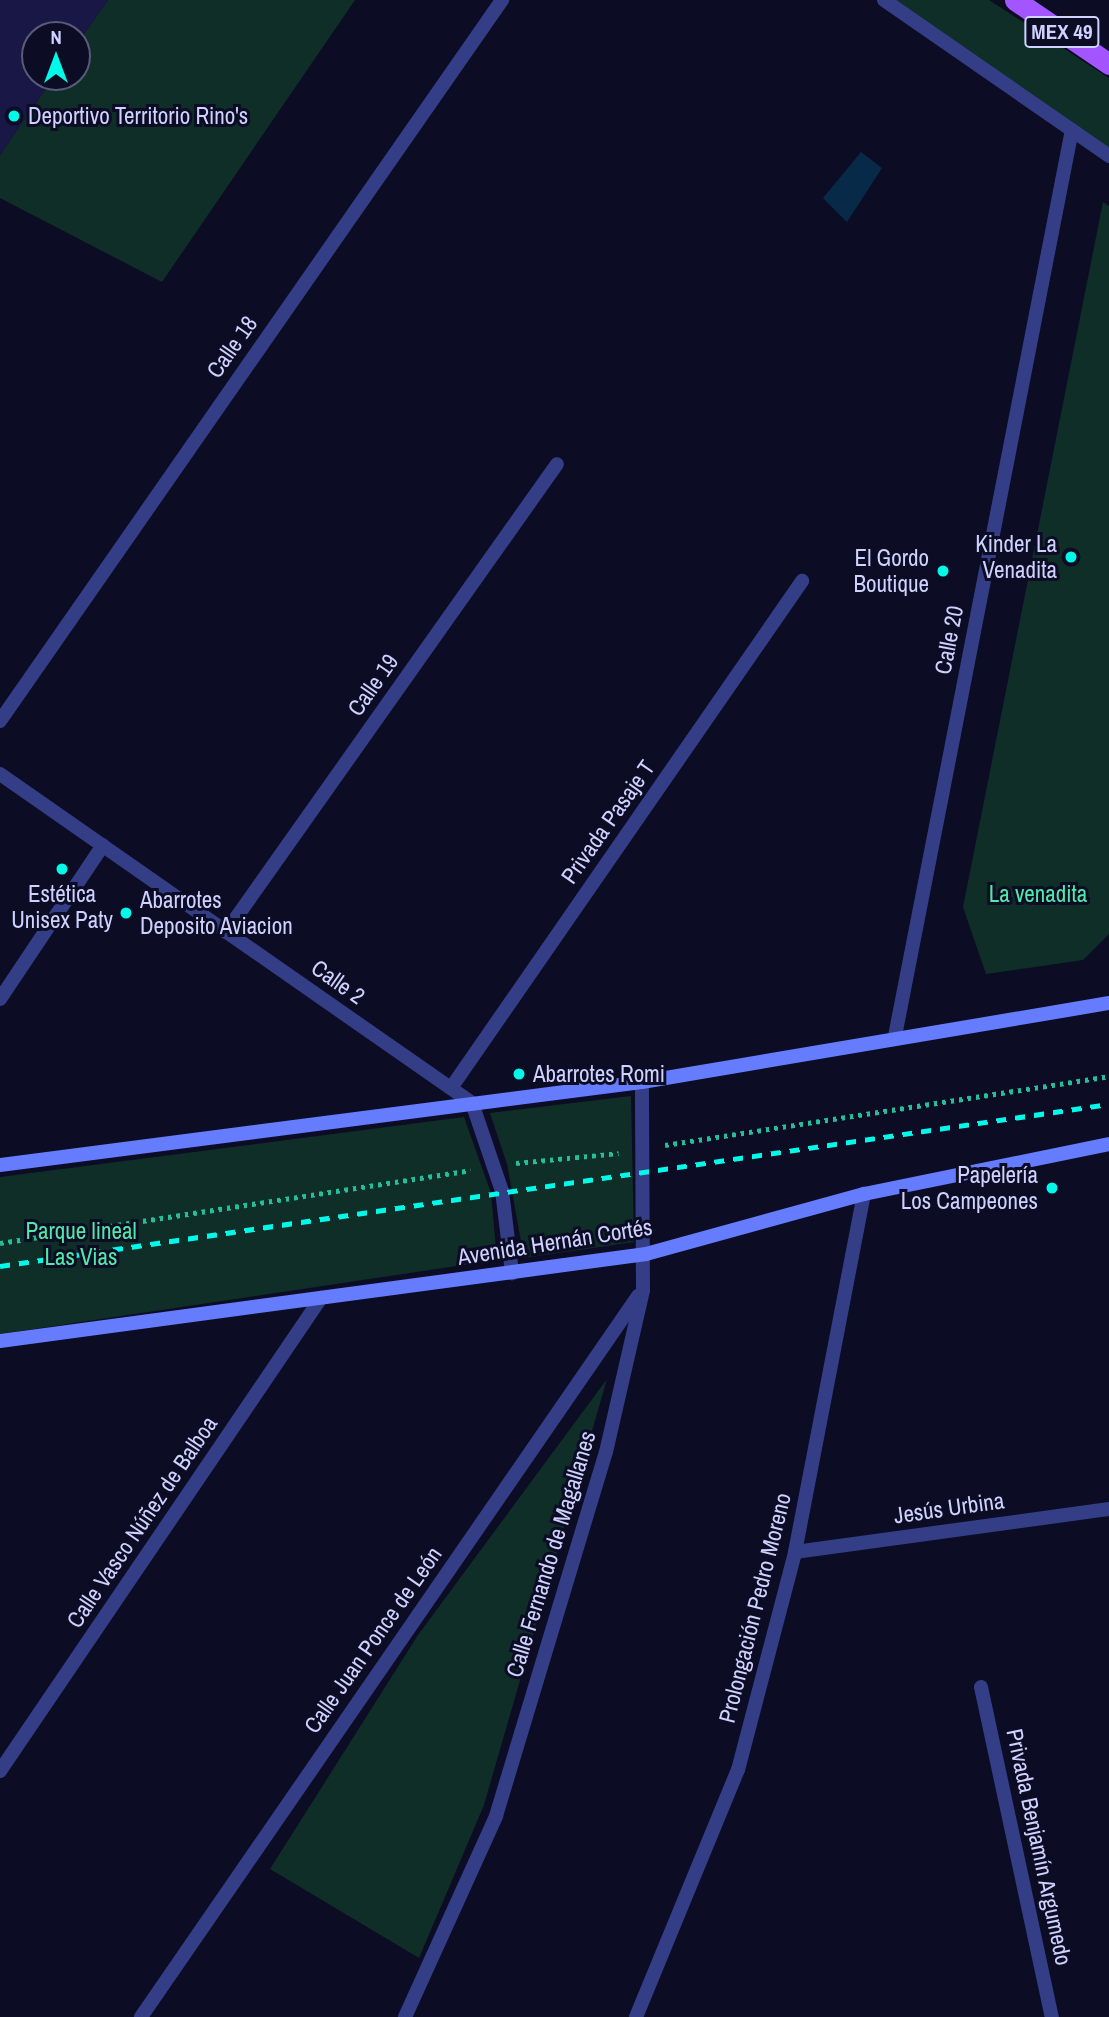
<!DOCTYPE html>
<html>
<head>
<meta charset="utf-8">
<style>
	body { margin:0 }
	#map { position:relative; width:1109px; height:2017px; overflow:hidden; background:#0c0c24; font-family:"Archivo Narrow",sans-serif }
	div>[style] { position:absolute }
	.green>* { inset:0; background:#0f2e28 }
	.water>* { inset:0; background:#072a48 }
	.building>* { inset:0; background:#181746 }
	.path>* { height:4.5px; margin-top:-2.25px; transform-origin:0; background:repeating-linear-gradient(90deg,#24be9b 0 3.5px,transparent 0 8.5px) }
	.street>* { height:14px; margin:-7px; padding:0 7px; transform-origin:7px; border-radius:7px; background:#333e87 }
	.secondary>* { height:14px; margin:-7px; padding:0 7px; transform-origin:7px; border-radius:7px; background:#667cff }
	.primary>* { height:21px; margin:-10.5px; padding:0 10.5px; transform-origin:10.5px; border-radius:10.5px; background:#a356ff }
	.rail>* { height:5px; margin-top:-2.5px; transform-origin:0; background:repeating-linear-gradient(90deg,#00fae9 0 10px,transparent 0 19px) }
	.dots>* { width:19px; height:19px; translate:-50% -50%; box-sizing:border-box; border:4px solid #0c0c24; border-radius:50% }
	span { translate:-50% -50%; white-space:nowrap; text-align:center; line-height:1.15; -webkit-text-stroke:6px #0c0c24; paint-order:stroke }
	.shield-label span { padding:2px 5px; background:#0c0c24; border:2px solid; border-radius:5px; -webkit-text-stroke-width:0 }
	.shield-label { font-size:21px; color:#cfd2ff; font-weight:700 }
	.poi-label { font-size:23px; color:#cfd2ff }
	.left { translate:0 -50%; text-align:left }
	.right { translate:-100% -50%; text-align:right }
	.street-label { font-size:23px; color:#cfd2ff }
	.park-label { font-size:23px; color:#51e9a9 }
	.north { position:absolute; left:21px; top:21px; width:70px; height:70px; box-sizing:border-box; background:#0c0c24; border:2px solid #5a5b7c; border-radius:50%; rotate:0deg; font-size:19px; font-weight:700; line-height:28px; text-align:center; color:#cfd2ff }
	.north::after { content:''; display:block; margin:auto; width:24px; height:32px; background:#00fae9; clip-path:polygon(50% 0,100% 100%,50% 72%,0 100%) }
</style>
</head>
<body>
<div id="map">
	<div class="green">
		<i style="clip-path:polygon(108px 0,355px 0,162px 282px,0 198px,0 155px,54px 77px,77px 77px,77px 44px)"></i>
		<i style="clip-path:polygon(879px 0,989px 0,1109px 78px,1109px 154px)"></i>
		<i style="clip-path:polygon(1103px 202px,1109px 206px,1109px 934px,1083px 960px,986px 974px,963px 907px)"></i>
		<i style="clip-path:polygon(631px 1096px,634px 1242px,524px 1258px,507px 1164px,490px 1113px)"></i>
		<i style="clip-path:polygon(464px 1117px,491px 1193px,497px 1260px,0 1334px,0 1177px)"></i>
		<i style="clip-path:polygon(607px 1379px,484px 1805px,419px 1958px,270px 1869px,418px 1635px)"></i>
	</div>
	<div class="water">
		<i style="clip-path:polygon(861px 152px,882px 168px,847px 222px,823px 198px)"></i>
	</div>
	<div class="building">
		<i style="clip-path:polygon(0 0,108px 0,77px 44px,77px 35px,35px 35px,35px 77px,54px 77px,0 155px)"></i>
	</div>
	<div class="path">
		<i style="left:665px;top:1145px;width:449px;rotate:-8.8deg"></i>
		<i style="left:516px;top:1163px;width:103px;rotate:-5.5deg"></i>
		<i style="left:0;top:1243px;width:476px;rotate:-8.8deg"></i>
	</div>
	<div class="street">
		<i style="left:884px;top:0;width:274px;rotate:34.7deg"></i>
		<i style="left:0;top:721px;width:879px;rotate:-55.15deg"></i>
		<i style="left:0;top:774px;width:575px;rotate:34.88deg"></i>
		<i style="left:472px;top:1103px;width:93px;rotate:71.2deg"></i>
		<i style="left:502px;top:1191px;width:83px;rotate:83deg"></i>
		<i style="left:226px;top:932px;width:573px;rotate:-54.73deg"></i>
		<i style="left:0;top:999px;width:185px;rotate:-56.2deg"></i>
		<i style="left:895px;top:1036px;width:923px;rotate:-78.95deg"></i>
		<i style="left:451px;top:1088px;width:617px;rotate:-55.3deg"></i>
		<i style="left:795px;top:1552px;width:317px;rotate:-7.8deg"></i>
		<i style="left:981px;top:1687px;width:338px;rotate:77.9deg"></i>
		<i style="left:0;top:1771px;width:572px;rotate:-55.84deg"></i>
		<i style="left:141px;top:2017px;width:876px;rotate:-55.42deg"></i>
		<i style="left:405px;top:2017px;width:221px;rotate:-65.6deg"></i>
		<i style="left:496px;top:1816px;width:380px;rotate:-73.2deg"></i>
		<i style="left:606px;top:1452px;width:166px;rotate:-77.1deg"></i>
		<i style="left:643px;top:1290px;width:208px;rotate:-90.3deg"></i>
		<i style="left:636px;top:2017px;width:267px;rotate:-67.6deg"></i>
		<i style="left:738px;top:1770px;width:225px;rotate:-75.3deg"></i>
		<i style="left:795px;top:1552px;width:365px;rotate:-79.1deg"></i>
	</div>
	<div class="secondary">
		<i style="left:0;top:1165px;width:647px;rotate:-7.37deg"></i>
		<i style="left:642px;top:1082px;width:474px;rotate:-9.6deg"></i>
		<i style="left:0;top:1341px;width:652px;rotate:-7.67deg"></i>
		<i style="left:646px;top:1254px;width:226px;rotate:-15.4deg"></i>
		<i style="left:864px;top:1194px;width:250px;rotate:-11.5deg"></i>
	</div>
	<div class="primary">
		<i style="left:1015px;top:0;width:114px;rotate:34.2deg"></i>
	</div>
	<div class="rail">
		<i style="left:0;top:1266px;width:1121px;rotate:-8.31deg"></i>
	</div>
	<div class="dots">
		<i style="left:14px;top:116px;background:#00fae9"></i>
		<i style="left:1071px;top:557px;background:#00fae9"></i>
		<i style="left:943px;top:571px;background:#00fae9"></i>
		<i style="left:62px;top:869px;background:#00fae9"></i>
		<i style="left:126px;top:913px;background:#00fae9"></i>
		<i style="left:519px;top:1074px;background:#00fae9"></i>
		<i style="left:1052px;top:1188px;background:#00fae9"></i>
	</div>
	<div class="shield-label">
		<span style="left:1062px;top:32px">MEX 49</span>
	</div>
	<div class="poi-label">
		<span class="left" style="left:28px;top:116px">Deportivo Territorio Rino's</span>
		<span class="right" style="left:1057px;top:557px">Kinder La<br>Venadita</span>
		<span class="right" style="left:929px;top:571px">El Gordo<br>Boutique</span>
		<span style="left:62px;top:907px">Estética<br>Unisex Paty</span>
		<span class="left" style="left:140px;top:913px">Abarrotes<br>Deposito Aviacion</span>
		<span class="left" style="left:533px;top:1074px">Abarrotes Romi</span>
		<span class="right" style="left:1038px;top:1188px">Papelería<br>Los Campeones</span>
	</div>
	<div class="street-label">
		<span style="left:232px;top:347px;rotate:-55deg">Calle 18</span>
		<span style="left:949px;top:640px;rotate:-79deg">Calle 20</span>
		<span style="left:373px;top:685px;rotate:-55deg">Calle 19</span>
		<span style="left:608px;top:822px;rotate:-55deg">Privada Pasaje T</span>
		<span style="left:338px;top:982px;rotate:35deg">Calle 2</span>
		<span style="left:555px;top:1242px;rotate:-9deg">Avenida Hernán Cortés</span>
		<span style="left:949px;top:1508px;rotate:-8deg">Jesús Urbina</span>
		<span style="left:142px;top:1522px;rotate:-56deg">Calle Vasco Núñez de Balboa</span>
		<span style="left:551px;top:1554px;rotate:-73deg">Calle Fernando de Magallanes</span>
		<span style="left:755px;top:1608px;rotate:-76deg">Prolongación Pedro Moreno</span>
		<span style="left:373px;top:1640px;rotate:-55deg">Calle Juan Ponce de León</span>
		<span style="left:1039px;top:1847px;rotate:78deg">Privada Benjamín Argumedo</span>
	</div>
	<div class="park-label">
		<span style="left:1038px;top:894px">La venadita</span>
		<span style="left:81px;top:1244px">Parque lineal<br>Las Vias</span>
	</div>
	<div class="north">N</div>
</div>
</body>
</html>
